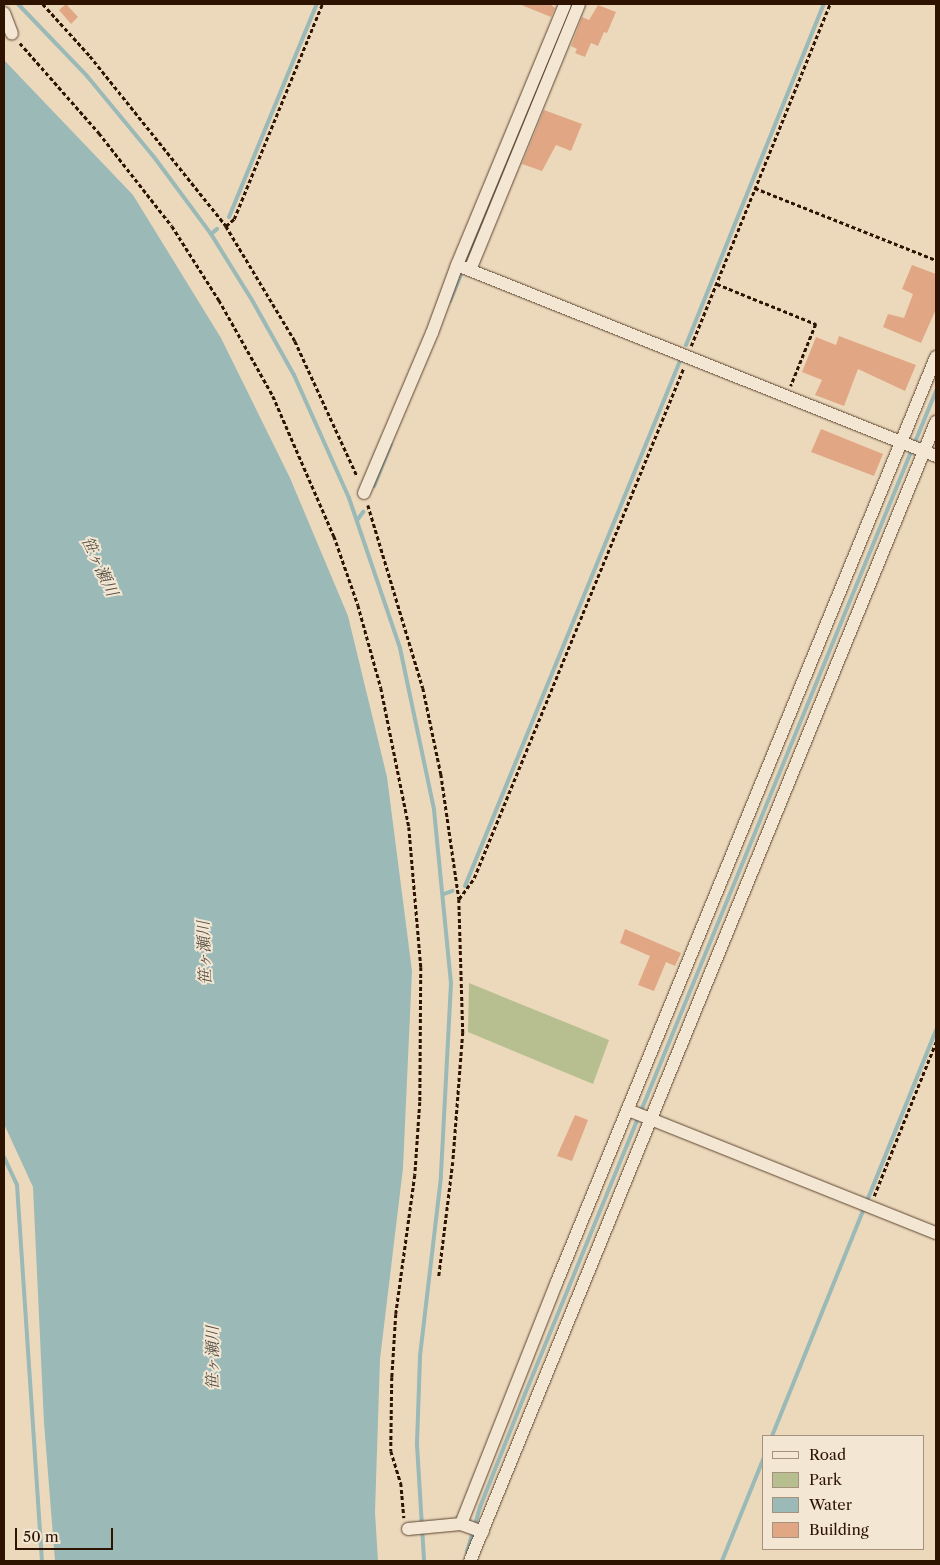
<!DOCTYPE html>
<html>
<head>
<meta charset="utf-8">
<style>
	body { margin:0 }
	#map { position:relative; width:940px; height:1565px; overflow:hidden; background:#ecd9bc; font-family:"Libre Caslon Text","Noto Serif JP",serif }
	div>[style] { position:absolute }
	.green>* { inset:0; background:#b7bf91 }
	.water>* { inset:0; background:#9ab9b7 }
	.stream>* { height:4px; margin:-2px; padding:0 2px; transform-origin:2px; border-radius:2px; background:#9ab9b7 }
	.building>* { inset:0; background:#e1a785 }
	.path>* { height:2.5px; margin-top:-1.25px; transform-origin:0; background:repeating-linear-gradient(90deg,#2d1300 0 4px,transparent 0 6.5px) }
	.roads { filter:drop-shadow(0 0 1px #5d442f) drop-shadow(0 0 1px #5d442f) }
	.minor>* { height:12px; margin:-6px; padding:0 6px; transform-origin:6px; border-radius:6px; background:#f3e6d3 }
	span { translate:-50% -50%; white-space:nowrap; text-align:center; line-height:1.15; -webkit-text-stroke:4px #f3e6d3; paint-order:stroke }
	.water-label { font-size:16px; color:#534d40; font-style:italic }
	.frame { position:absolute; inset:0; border:5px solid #2d1300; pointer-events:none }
	.legend { position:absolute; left:762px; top:1435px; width:162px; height:115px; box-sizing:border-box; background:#f3e6d3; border:1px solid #a4927f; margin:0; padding:6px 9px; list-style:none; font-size:15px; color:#2d1300 }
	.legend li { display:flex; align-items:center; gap:10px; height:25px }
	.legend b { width:25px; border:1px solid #a4927f }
	.scale { position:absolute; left:15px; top:1528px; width:98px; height:22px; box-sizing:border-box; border:2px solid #2d1300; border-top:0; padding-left:6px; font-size:15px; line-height:18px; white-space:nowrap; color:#2d1300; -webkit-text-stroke:4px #f3e6d3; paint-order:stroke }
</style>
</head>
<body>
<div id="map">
	<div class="green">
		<i style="clip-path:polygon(469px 983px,609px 1040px,593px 1084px,468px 1032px)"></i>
	</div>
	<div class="water">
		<i style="clip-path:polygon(4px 60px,133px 195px,221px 338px,290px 478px,348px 616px,387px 777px,412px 971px,403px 1168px,380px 1359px,375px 1512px,378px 1561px,55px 1561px,44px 1423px,33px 1187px,4px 1124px)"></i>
	</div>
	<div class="stream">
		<i style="left:18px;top:4px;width:100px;rotate:46.2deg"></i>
		<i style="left:87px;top:76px;width:105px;rotate:50.4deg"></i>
		<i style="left:154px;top:157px;width:96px;rotate:53.5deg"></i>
		<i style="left:211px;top:234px;width:78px;rotate:58.2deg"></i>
		<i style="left:252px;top:300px;width:86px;rotate:60.8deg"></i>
		<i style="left:294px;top:375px;width:135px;rotate:65.9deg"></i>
		<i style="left:349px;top:498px;width:158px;rotate:71.2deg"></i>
		<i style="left:400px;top:648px;width:166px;rotate:78.1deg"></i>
		<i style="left:434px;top:810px;width:174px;rotate:84.4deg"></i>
		<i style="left:451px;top:983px;width:194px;rotate:93deg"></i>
		<i style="left:441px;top:1177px;width:181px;rotate:96.7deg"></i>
		<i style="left:420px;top:1357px;width:88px;rotate:92deg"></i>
		<i style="left:417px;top:1445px;width:116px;rotate:86.5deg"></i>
		<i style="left:229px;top:217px;width:230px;rotate:-67.6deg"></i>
		<i style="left:211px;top:234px;width:8px;rotate:-40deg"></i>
		<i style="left:450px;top:301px;width:321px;rotate:-67.7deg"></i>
		<i style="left:686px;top:345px;width:368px;rotate:-68deg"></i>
		<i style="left:374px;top:486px;width:45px;rotate:-68deg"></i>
		<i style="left:358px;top:519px;width:9px;rotate:-54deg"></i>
		<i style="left:465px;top:886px;width:567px;rotate:-67.73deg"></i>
		<i style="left:444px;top:894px;width:9px;rotate:-21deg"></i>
		<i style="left:4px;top:1157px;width:31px;rotate:65deg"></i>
		<i style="left:17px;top:1185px;width:377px;rotate:86.2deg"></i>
		<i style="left:772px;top:1436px;width:438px;rotate:-68deg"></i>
		<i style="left:467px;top:1552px;width:47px;rotate:-73.9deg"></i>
		<i style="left:480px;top:1507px;width:122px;rotate:-68.3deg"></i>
		<i style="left:525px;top:1394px;width:1084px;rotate:-67.72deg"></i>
		<i style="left:722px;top:1561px;width:112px;rotate:-68deg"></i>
	</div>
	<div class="building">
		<i style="clip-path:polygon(66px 4px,78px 17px,71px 24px,59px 10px)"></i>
		<i style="clip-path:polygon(519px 4px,550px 4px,555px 8px,551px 17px)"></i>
		<i style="clip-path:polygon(598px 5px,616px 12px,607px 33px,604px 32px,598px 46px,591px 43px,585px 57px,575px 53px,577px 49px,571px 46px,582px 17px,589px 20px)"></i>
		<i style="clip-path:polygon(544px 110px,582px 124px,571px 151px,556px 145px,542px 171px,522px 164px)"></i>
		<i style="clip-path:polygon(912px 265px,936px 274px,936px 309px,921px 343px,883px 327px,888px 314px,904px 318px,913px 294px,902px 289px)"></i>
		<i style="clip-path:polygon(839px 336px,916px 365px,905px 391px,858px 369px,844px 406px,815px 395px,822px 380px,802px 372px,816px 337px,836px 345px)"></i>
		<i style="clip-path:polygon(821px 429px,883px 454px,874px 476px,811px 452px)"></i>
		<i style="clip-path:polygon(625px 929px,681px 953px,675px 966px,666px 962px,654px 991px,638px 985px,650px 956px,620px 943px)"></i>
		<i style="clip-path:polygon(575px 1115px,588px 1120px,572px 1161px,557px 1156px)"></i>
	</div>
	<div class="path">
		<i style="left:43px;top:4px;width:70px;rotate:47.9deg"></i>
		<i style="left:90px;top:56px;width:218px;rotate:51.3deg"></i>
		<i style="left:226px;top:226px;width:134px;rotate:59deg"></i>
		<i style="left:295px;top:341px;width:149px;rotate:65.3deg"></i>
		<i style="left:20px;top:43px;width:120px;rotate:48.7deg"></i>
		<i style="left:99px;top:133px;width:118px;rotate:51.9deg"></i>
		<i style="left:172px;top:226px;width:88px;rotate:57.6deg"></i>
		<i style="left:219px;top:300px;width:110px;rotate:60.6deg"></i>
		<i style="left:273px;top:396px;width:153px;rotate:66.5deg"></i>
		<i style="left:334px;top:536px;width:73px;rotate:70.8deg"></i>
		<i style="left:358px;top:605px;width:86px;rotate:74.5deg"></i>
		<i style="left:381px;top:688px;width:142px;rotate:78.6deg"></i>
		<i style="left:409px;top:827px;width:141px;rotate:85.1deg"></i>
		<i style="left:421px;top:967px;width:135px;rotate:90.4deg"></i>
		<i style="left:420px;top:1102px;width:73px;rotate:93.9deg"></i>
		<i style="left:415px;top:1175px;width:140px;rotate:97.8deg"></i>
		<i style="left:396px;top:1314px;width:63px;rotate:93.6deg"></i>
		<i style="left:392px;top:1377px;width:74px;rotate:90.8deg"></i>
		<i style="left:391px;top:1451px;width:34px;rotate:73deg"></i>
		<i style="left:401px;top:1483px;width:35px;rotate:85deg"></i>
		<i style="left:755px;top:188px;width:195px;rotate:21.7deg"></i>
		<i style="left:226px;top:226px;width:11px;rotate:-41deg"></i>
		<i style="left:234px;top:219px;width:232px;rotate:-67.7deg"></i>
		<i style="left:717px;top:284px;width:107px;rotate:22deg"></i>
		<i style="left:816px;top:324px;width:67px;rotate:112deg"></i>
		<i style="left:691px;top:346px;width:369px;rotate:-67.9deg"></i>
		<i style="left:368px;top:505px;width:191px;rotate:73.3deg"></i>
		<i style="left:423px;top:688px;width:88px;rotate:78.2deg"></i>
		<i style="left:441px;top:774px;width:126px;rotate:81.8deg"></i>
		<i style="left:459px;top:899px;width:133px;rotate:88.3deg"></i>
		<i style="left:463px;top:1032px;width:130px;rotate:94.4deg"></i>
		<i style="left:453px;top:1162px;width:115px;rotate:97deg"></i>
		<i style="left:459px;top:899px;width:26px;rotate:-54deg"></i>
		<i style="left:474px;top:878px;width:552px;rotate:-67.66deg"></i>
		<i style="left:874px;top:1196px;width:166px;rotate:-68.1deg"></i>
	</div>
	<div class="roads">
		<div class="minor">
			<i style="left:4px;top:13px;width:22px;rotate:69deg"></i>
			<i style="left:457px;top:265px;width:516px;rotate:21.74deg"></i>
			<i style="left:470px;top:270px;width:287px;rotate:-67.7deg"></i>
			<i style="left:364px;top:493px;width:174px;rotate:-67deg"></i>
			<i style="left:432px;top:333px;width:72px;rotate:-69.8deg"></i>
			<i style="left:457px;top:265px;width:282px;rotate:-67.5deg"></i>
			<i style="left:628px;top:1110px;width:332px;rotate:21.8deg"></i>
			<i style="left:461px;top:1524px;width:258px;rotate:-68.4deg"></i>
			<i style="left:556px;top:1284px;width:1002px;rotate:-67.71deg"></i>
			<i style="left:408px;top:1529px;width:53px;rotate:-5.4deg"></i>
			<i style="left:461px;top:1524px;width:23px;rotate:20deg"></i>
			<i style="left:470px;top:1561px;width:1231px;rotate:-67.75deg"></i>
		</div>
	</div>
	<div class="water-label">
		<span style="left:100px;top:566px;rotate:65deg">笹ヶ瀬川</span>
		<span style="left:204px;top:953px;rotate:-92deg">笹ヶ瀬川</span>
		<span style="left:212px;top:1358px;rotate:-90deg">笹ヶ瀬川</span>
	</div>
	<div class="frame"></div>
	<ul class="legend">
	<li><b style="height:6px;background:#f3e6d3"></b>Road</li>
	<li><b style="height:14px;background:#b7bf91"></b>Park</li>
	<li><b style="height:14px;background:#9ab9b7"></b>Water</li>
	<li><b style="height:14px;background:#e1a785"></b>Building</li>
	</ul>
	<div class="scale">50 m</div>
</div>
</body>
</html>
